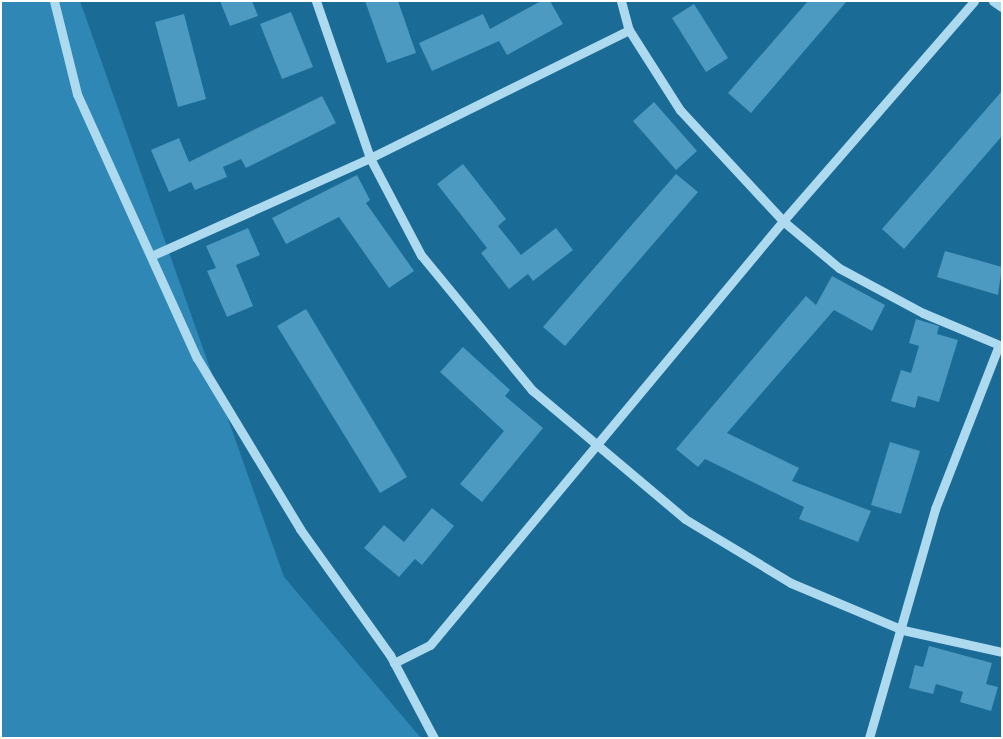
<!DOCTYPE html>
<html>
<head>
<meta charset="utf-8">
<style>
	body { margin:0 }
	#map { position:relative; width:1003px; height:739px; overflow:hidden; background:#1b6b97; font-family:"Public Sans",sans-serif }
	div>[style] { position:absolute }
	.green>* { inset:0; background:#2e87b4 }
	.building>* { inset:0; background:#4c99c1 }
	.minor>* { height:9px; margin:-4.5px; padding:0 4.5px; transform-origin:4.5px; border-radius:4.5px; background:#aedaf0 }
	span { translate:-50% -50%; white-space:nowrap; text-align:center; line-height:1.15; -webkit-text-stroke:4.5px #1b6b97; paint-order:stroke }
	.frame { position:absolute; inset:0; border:2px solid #fff; pointer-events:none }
</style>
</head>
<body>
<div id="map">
	<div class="green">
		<i style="clip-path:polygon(1px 1px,80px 1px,284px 577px,421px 738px,1px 738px)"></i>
	</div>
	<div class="building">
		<i style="clip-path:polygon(220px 1px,252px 1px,258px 16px,230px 26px)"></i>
		<i style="clip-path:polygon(365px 1px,398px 1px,416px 53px,387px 63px)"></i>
		<i style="clip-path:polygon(541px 1px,550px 1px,563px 24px,507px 55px,499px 41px,432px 71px,419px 43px,483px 14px,490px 29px)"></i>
		<i style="clip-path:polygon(808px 1px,847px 1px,751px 113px,728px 93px)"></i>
		<i style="clip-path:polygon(694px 4px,728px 58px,706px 72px,672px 18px)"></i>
		<i style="clip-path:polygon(291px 12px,313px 67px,282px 79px,260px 24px)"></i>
		<i style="clip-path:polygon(184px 14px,206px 99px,178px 107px,155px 22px)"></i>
		<i style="clip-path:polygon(1002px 91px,1002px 136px,904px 249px,882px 229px)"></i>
		<i style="clip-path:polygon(322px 96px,336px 123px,246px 168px,241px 159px,223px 167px,227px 177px,195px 190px,191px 182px,169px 192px,151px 150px,179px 138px,189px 162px)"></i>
		<i style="clip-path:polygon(654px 102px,697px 151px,676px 170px,633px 121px)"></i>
		<i style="clip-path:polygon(463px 164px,506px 219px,498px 226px,521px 255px,556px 228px,573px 250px,533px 281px,528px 274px,509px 289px,481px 253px,487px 248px,437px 184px)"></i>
		<i style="clip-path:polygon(676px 174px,698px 192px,565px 346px,543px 327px)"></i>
		<i style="clip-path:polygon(357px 175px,370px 200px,366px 203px,414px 271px,389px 288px,339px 217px,286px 244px,272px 218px)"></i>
		<i style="clip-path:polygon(248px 228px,260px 255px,236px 265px,253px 306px,227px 317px,207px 271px,216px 268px,206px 246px)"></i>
		<i style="clip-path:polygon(945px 251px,1002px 267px,998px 295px,937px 277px)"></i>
		<i style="clip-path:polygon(832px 276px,885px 305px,872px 331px,834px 310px,727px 433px,799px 468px,792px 481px,871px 511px,858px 542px,799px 519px,804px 507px,705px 459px,698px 467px,676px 449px,806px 296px,816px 305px)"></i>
		<i style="clip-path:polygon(306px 309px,407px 477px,380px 493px,277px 326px)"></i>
		<i style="clip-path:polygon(916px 319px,939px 326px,937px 334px,958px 340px,939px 402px,918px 396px,915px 408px,891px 401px,901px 370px,911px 373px,919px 346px,909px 343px)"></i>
		<i style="clip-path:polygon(463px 347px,510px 390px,505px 396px,543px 428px,482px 502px,460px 484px,504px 431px,440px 372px)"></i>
		<i style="clip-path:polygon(890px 442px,920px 451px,901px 514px,871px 505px)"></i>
		<i style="clip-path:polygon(432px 508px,454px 526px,422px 565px,415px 559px,399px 577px,364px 548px,384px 525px,404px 542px)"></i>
		<i style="clip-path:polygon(929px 646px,992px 663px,986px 684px,998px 687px,991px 711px,960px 702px,963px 692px,936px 684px,933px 694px,909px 688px,915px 665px,923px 667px)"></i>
	</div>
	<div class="minor">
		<i style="left:54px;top:1px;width:96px;rotate:76.1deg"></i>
		<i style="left:77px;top:94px;width:290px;rotate:65.6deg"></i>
		<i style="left:197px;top:358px;width:200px;rotate:58.9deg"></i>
		<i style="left:300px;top:529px;width:155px;rotate:54.5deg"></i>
		<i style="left:390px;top:655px;width:94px;rotate:62.1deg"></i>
		<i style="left:316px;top:1px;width:166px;rotate:71deg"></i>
		<i style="left:370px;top:158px;width:110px;rotate:62.3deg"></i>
		<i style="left:421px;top:255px;width:175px;rotate:50.6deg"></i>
		<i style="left:532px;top:390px;width:200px;rotate:40.1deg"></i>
		<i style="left:685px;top:519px;width:124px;rotate:31.1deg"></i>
		<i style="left:791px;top:583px;width:121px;rotate:22.8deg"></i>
		<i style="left:903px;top:630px;width:101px;rotate:12.5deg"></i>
		<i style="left:621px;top:1px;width:30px;rotate:75deg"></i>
		<i style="left:629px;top:30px;width:95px;rotate:57.5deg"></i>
		<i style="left:680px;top:110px;width:151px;rotate:47.1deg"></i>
		<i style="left:783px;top:221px;width:73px;rotate:40deg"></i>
		<i style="left:839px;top:268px;width:95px;rotate:28.2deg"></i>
		<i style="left:923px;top:313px;width:86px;rotate:22.7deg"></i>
		<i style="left:993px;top:1px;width:11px;rotate:34deg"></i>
		<i style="left:151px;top:256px;width:240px;rotate:-24.1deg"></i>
		<i style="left:370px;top:158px;width:289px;rotate:-26.3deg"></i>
		<i style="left:394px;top:663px;width:40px;rotate:-26.6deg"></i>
		<i style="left:430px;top:645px;width:552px;rotate:-50.22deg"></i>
		<i style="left:783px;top:221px;width:291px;rotate:-49deg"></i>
		<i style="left:869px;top:738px;width:238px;rotate:-73.9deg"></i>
		<i style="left:935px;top:509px;width:176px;rotate:-68.7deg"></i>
	</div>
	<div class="frame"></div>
</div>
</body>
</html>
